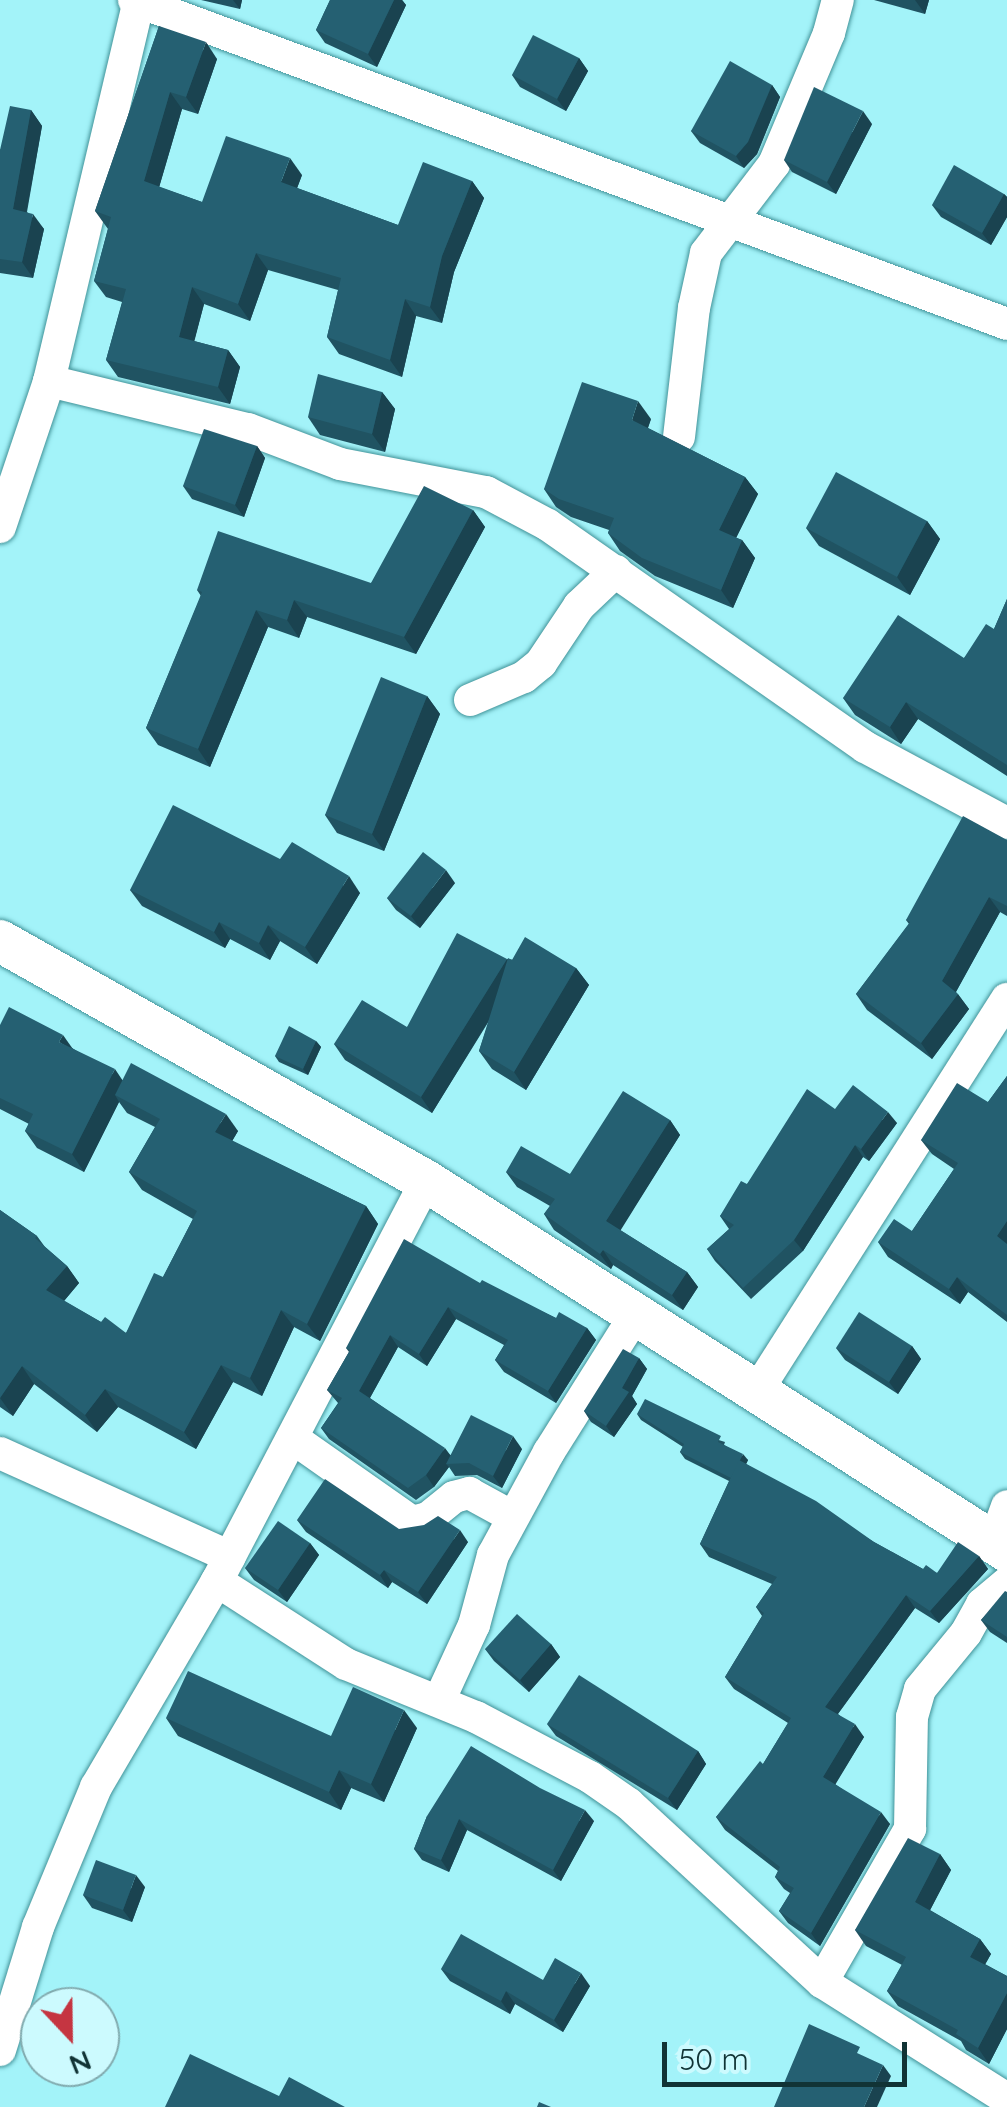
<!DOCTYPE html>
<html>
<head>
<meta charset="utf-8">
<style>
	body { margin:0 }
	#map { position:relative; width:1007px; height:2107px; overflow:hidden; background:#a3f3f9; font-family:Quicksand,sans-serif }
	div>[style] { position:absolute }
	.roads { filter:drop-shadow(0 0 2px #419298) drop-shadow(0 0 2px #419298) }
	.minor>* { height:32px; margin:-16px; padding:0 16px; transform-origin:16px; border-radius:16px; background:#fff }
	.tertiary>* { height:42px; margin:-21px; padding:0 21px; transform-origin:21px; border-radius:21px; background:#fff }
	.wall>* { inset:0; background:#205362 }
	.shaded-wall>* { inset:0; background:#1a4350 }
	.building>* { inset:0; background:#256072 }
	span { translate:-50% -50%; white-space:nowrap; text-align:center; line-height:1.15; -webkit-text-stroke:10px #ccfafe; paint-order:stroke }
	.north { position:absolute; left:20px; top:1987px; width:100px; height:100px; box-sizing:border-box; background:#ccfafe; border:2px solid #81aaae; border-radius:50%; rotate:158deg; font-size:28px; font-weight:700; line-height:40px; text-align:center; color:#113335 }
	.north::after { content:''; display:block; margin:auto; width:35px; height:45px; background:#c53541; clip-path:polygon(50% 0,100% 100%,50% 72%,0 100%) }
	.scale { position:absolute; left:662px; top:2042px; width:245px; height:45px; box-sizing:border-box; border:5px solid #113335; border-top:0; padding-left:12px; font-size:30px; line-height:35px; white-space:nowrap; color:#113335; -webkit-text-stroke:8px #ccfafe; paint-order:stroke }
</style>
</head>
<body>
<div id="map">
	<div class="roads">
		<div class="minor">
			<i style="left:134px;top:0;width:931px;rotate:20.36deg"></i>
			<i style="left:49px;top:381px;width:205px;rotate:13.6deg"></i>
			<i style="left:248px;top:429px;width:98px;rotate:20.8deg"></i>
			<i style="left:340px;top:464px;width:149px;rotate:10.9deg"></i>
			<i style="left:486px;top:492px;width:70px;rotate:28deg"></i>
			<i style="left:548px;top:525px;width:387px;rotate:35deg"></i>
			<i style="left:865px;top:747px;width:161px;rotate:28.2deg"></i>
			<i style="left:679px;top:437px;width:130px;rotate:-83.4deg"></i>
			<i style="left:694px;top:308px;width:56px;rotate:-77.7deg"></i>
			<i style="left:706px;top:253px;width:112px;rotate:-52.6deg"></i>
			<i style="left:774px;top:164px;width:142px;rotate:-67.2deg"></i>
			<i style="left:829px;top:33px;width:34px;rotate:-75deg"></i>
			<i style="left:0;top:527px;width:154px;rotate:-71.4deg"></i>
			<i style="left:49px;top:381px;width:391px;rotate:-76.7deg"></i>
			<i style="left:470px;top:700px;width:59px;rotate:-23.1deg"></i>
			<i style="left:524px;top:677px;width:22px;rotate:-39deg"></i>
			<i style="left:541px;top:663px;width:69px;rotate:-56.3deg"></i>
			<i style="left:579px;top:606px;width:51px;rotate:-43.4deg"></i>
			<i style="left:757px;top:1391px;width:465px;rotate:-57.5deg"></i>
			<i style="left:294px;top:1439px;width:144px;rotate:35.1deg"></i>
			<i style="left:412px;top:1522px;width:16px;rotate:-14deg"></i>
			<i style="left:428px;top:1518px;width:33px;rotate:-39deg"></i>
			<i style="left:454px;top:1497px;width:16px;rotate:-15deg"></i>
			<i style="left:469px;top:1493px;width:50px;rotate:28.6deg"></i>
			<i style="left:0;top:1453px;width:252px;rotate:24.3deg"></i>
			<i style="left:994px;top:1542px;width:38px;rotate:-70deg"></i>
			<i style="left:217px;top:1581px;width:153px;rotate:32.8deg"></i>
			<i style="left:346px;top:1664px;width:140px;rotate:22.2deg"></i>
			<i style="left:476px;top:1717px;width:129px;rotate:27.8deg"></i>
			<i style="left:590px;top:1777px;width:47px;rotate:34.7deg"></i>
			<i style="left:629px;top:1804px;width:263px;rotate:42.7deg"></i>
			<i style="left:822px;top:1982px;width:219px;rotate:32.3deg"></i>
			<i style="left:439px;top:1701px;width:84px;rotate:-65.3deg"></i>
			<i style="left:474px;top:1625px;width:73px;rotate:-74.8deg"></i>
			<i style="left:493px;top:1555px;width:117px;rotate:-61.5deg"></i>
			<i style="left:549px;top:1452px;width:165px;rotate:-57.8deg"></i>
			<i style="left:822px;top:1982px;width:177px;rotate:-60.1deg"></i>
			<i style="left:910px;top:1829px;width:112px;rotate:-89deg"></i>
			<i style="left:912px;top:1717px;width:29px;rotate:-74deg"></i>
			<i style="left:920px;top:1689px;width:72px;rotate:-50.6deg"></i>
			<i style="left:966px;top:1633px;width:33px;rotate:-61deg"></i>
			<i style="left:982px;top:1604px;width:33px;rotate:-40deg"></i>
			<i style="left:0;top:2050px;width:129px;rotate:-72.8deg"></i>
			<i style="left:38px;top:1927px;width:152px;rotate:-67.5deg"></i>
			<i style="left:96px;top:1787px;width:239px;rotate:-59.6deg"></i>
			<i style="left:217px;top:1581px;width:451px;rotate:-62.4deg"></i>
		</div>
		<div class="tertiary">
			<i style="left:0;top:941px;width:489px;rotate:29.4deg"></i>
			<i style="left:426px;top:1181px;width:689px;rotate:32.49deg"></i>
		</div>
	</div>
	<div class="wall">
		<i style="clip-path:polygon(201px 0,242px 0,240px 9px)"></i>
		<i style="clip-path:polygon(330px 0,402px 0,406px 5px,377px 67px,325px 43px,316px 30px)"></i>
		<i style="clip-path:polygon(874px 0,929px 0,925px 14px)"></i>
		<i style="clip-path:polygon(159px 26px,217px 59px,198px 114px,182px 109px,159px 187px,202px 202px,302px 175px,297px 188px,398px 225px,472px 181px,484px 198px,454px 272px,442px 323px,416px 316px,402px 377px,339px 354px,327px 337px,338px 290px,268px 270px,250px 321px,204px 304px,194px 341px,228px 350px,240px 367px,230px 404px,118px 377px,106px 360px,122px 302px,106px 297px,94px 281px,108px 229px,95px 211px)"></i>
		<i style="clip-path:polygon(579px 58px,588px 71px,566px 111px,520px 87px,512px 75px)"></i>
		<i style="clip-path:polygon(772px 85px,780px 97px,757px 154px,744px 168px,700px 143px,691px 131px)"></i>
		<i style="clip-path:polygon(31px 110px,42px 126px,27px 212px,44px 229px,33px 278px,0 273px,0 150px)"></i>
		<i style="clip-path:polygon(872px 124px,836px 194px,792px 172px,784px 160px)"></i>
		<i style="clip-path:polygon(1004px 194px,1007px 197px,1007px 217px,991px 245px,941px 217px,932px 205px)"></i>
		<i style="clip-path:polygon(382px 392px,395px 409px,385px 452px,320px 435px,308px 417px)"></i>
		<i style="clip-path:polygon(651px 419px,648px 428px,745px 477px,758px 494px,736px 538px,742px 540px,755px 558px,733px 608px,655px 576px,620px 551px,608px 533px,609px 530px,571px 517px,556px 507px,544px 489px)"></i>
		<i style="clip-path:polygon(257px 446px,265px 458px,244px 517px,192px 499px,183px 486px)"></i>
		<i style="clip-path:polygon(473px 510px,485px 527px,416px 654px,307px 617px,299px 638px,268px 627px,210px 767px,158px 745px,146px 728px,201px 596px,197px 590px,371px 583px)"></i>
		<i style="clip-path:polygon(927px 521px,940px 539px,910px 595px,819px 546px,806px 528px)"></i>
		<i style="clip-path:polygon(1007px 599px,1007px 776px,918px 719px,901px 744px,855px 715px,843px 698px,964px 658px,994px 629px)"></i>
		<i style="clip-path:polygon(427px 696px,440px 714px,384px 851px,337px 833px,325px 815px)"></i>
		<i style="clip-path:polygon(1007px 840px,1007px 916px,1000px 912px,956px 992px,969px 1009px,932px 1059px,867px 1010px,856px 994px,909px 924px,906px 920px)"></i>
		<i style="clip-path:polygon(280px 859px,360px 893px,317px 964px,280px 941px,270px 960px,230px 939px,225px 948px,142px 906px,130px 890px)"></i>
		<i style="clip-path:polygon(455px 883px,420px 928px,396px 910px,387px 898px)"></i>
		<i style="clip-path:polygon(507px 959px,576px 968px,589px 985px,526px 1090px,492px 1069px,479px 1051px,489px 1021px,432px 1113px,345px 1060px,334px 1044px,407px 1027px)"></i>
		<i style="clip-path:polygon(0 1025px,72px 1048px,122px 1080px,238px 1131px,232px 1141px,366px 1206px,378px 1224px,320px 1341px,294px 1327px,262px 1396px,233px 1382px,196px 1449px,118px 1407px,97px 1432px,34px 1384px,13px 1416px,0 1407px,0 1210px,37px 1236px,45px 1247px,67px 1266px,79px 1283px,64px 1301px,101px 1322px,126px 1333px,163px 1277px,193px 1219px,142px 1190px,129px 1172px,155px 1127px,127px 1113px,119px 1102px,84px 1172px,37px 1148px,25px 1131px,29px 1124px,0 1109px)"></i>
		<i style="clip-path:polygon(316px 1041px,321px 1047px,308px 1075px,279px 1062px,275px 1056px)"></i>
		<i style="clip-path:polygon(1007px 1076px,1007px 1322px,968px 1292px,960px 1304px,888px 1257px,878px 1242px,912px 1231px,954px 1169px,932px 1154px,921px 1140px,988px 1102px)"></i>
		<i style="clip-path:polygon(835px 1109px,897px 1123px,869px 1161px,863px 1157px,803px 1251px,751px 1299px,715px 1261px,707px 1249px,729px 1229px,720px 1216px,747px 1184px)"></i>
		<i style="clip-path:polygon(670px 1120px,680px 1135px,620px 1230px,687px 1272px,698px 1287px,683px 1310px,613px 1265px,611px 1269px,554px 1230px,544px 1214px,550px 1206px,517px 1187px,506px 1172px,570px 1174px)"></i>
		<i style="clip-path:polygon(480px 1283px,556px 1318px,587px 1328px,596px 1340px,556px 1403px,504px 1372px,495px 1360px,504px 1345px,456px 1319px,427px 1366px,398px 1347px,370px 1398px,450px 1455px,522px 1449px,502px 1488px,477px 1475px,455px 1476px,449px 1467px,434px 1487px,416px 1500px,329px 1439px,321px 1428px,338px 1403px,327px 1390px,349px 1352px,346px 1348px)"></i>
		<i style="clip-path:polygon(912px 1346px,921px 1359px,898px 1394px,845px 1360px,836px 1348px)"></i>
		<i style="clip-path:polygon(639px 1358px,647px 1369px,632px 1396px,637px 1404px,614px 1437px,591px 1422px,584px 1411px)"></i>
		<i style="clip-path:polygon(637px 1414px,725px 1442px,724px 1445px,748px 1460px,746px 1464px,874px 1542px,923px 1569px,937px 1573px,979px 1556px,988px 1569px,939px 1623px,915px 1608px,838px 1714px,864px 1737px,835px 1784px,890px 1824px,820px 1946px,788px 1923px,779px 1911px,790px 1893px,784px 1889px,775px 1877px,778px 1871px,725px 1830px,716px 1817px,763px 1764px,788px 1723px,734px 1689px,725px 1677px,762px 1616px,756px 1607px,772px 1584px,709px 1557px,700px 1544px,729px 1481px,685px 1459px,680px 1452px,683px 1447px,641px 1420px)"></i>
		<i style="clip-path:polygon(297px 1520px,399px 1529px,468px 1542px,427px 1604px,392px 1582px,388px 1588px,306px 1532px)"></i>
		<i style="clip-path:polygon(310px 1543px,319px 1555px,287px 1602px,254px 1580px,245px 1568px)"></i>
		<i style="clip-path:polygon(1007px 1592px,1007px 1643px,990px 1632px,981px 1620px)"></i>
		<i style="clip-path:polygon(551px 1644px,560px 1657px,529px 1692px,494px 1661px,485px 1649px)"></i>
		<i style="clip-path:polygon(166px 1718px,331px 1736px,417px 1728px,384px 1802px,351px 1788px,341px 1810px,178px 1736px)"></i>
		<i style="clip-path:polygon(547px 1724px,698px 1751px,706px 1764px,677px 1810px,556px 1736px)"></i>
		<i style="clip-path:polygon(427px 1816px,594px 1821px,561px 1881px,467px 1830px,449px 1872px,422px 1860px,414px 1849px)"></i>
		<i style="clip-path:polygon(940px 1854px,951px 1870px,930px 1910px,980px 1939px,991px 1954px,985px 1964px,1007px 1976px,1007px 2029px,989px 2064px,966px 2050px,961px 2041px,898px 2006px,887px 1991px,902px 1965px,866px 1946px,855px 1930px)"></i>
		<i style="clip-path:polygon(145px 1887px,132px 1922px,92px 1908px,83px 1895px)"></i>
		<i style="clip-path:polygon(441px 1969px,543px 1980px,590px 1986px,563px 2032px,515px 2004px,510px 2014px,450px 1981px)"></i>
	</div>
	<div class="shaded-wall">
		<i style="clip-path:polygon(233px 0,242px 0,240px 9px)"></i>
		<i style="clip-path:polygon(394px 0,402px 0,406px 5px,377px 67px,368px 54px)"></i>
		<i style="clip-path:polygon(915px 0,929px 0,925px 14px)"></i>
		<i style="clip-path:polygon(206px 42px,217px 59px,198px 114px,186px 97px)"></i>
		<i style="clip-path:polygon(579px 58px,588px 71px,566px 111px,557px 99px)"></i>
		<i style="clip-path:polygon(772px 85px,780px 97px,757px 154px,744px 168px,736px 156px)"></i>
		<i style="clip-path:polygon(170px 92px,182px 109px,156px 198px,144px 181px)"></i>
		<i style="clip-path:polygon(31px 110px,42px 126px,24px 225px,13px 209px)"></i>
		<i style="clip-path:polygon(863px 111px,872px 124px,836px 194px,827px 182px)"></i>
		<i style="clip-path:polygon(290px 158px,302px 175px,293px 199px,281px 182px)"></i>
		<i style="clip-path:polygon(472px 181px,484px 198px,454px 272px,442px 323px,430px 307px,442px 256px)"></i>
		<i style="clip-path:polygon(1004px 194px,1007px 197px,1007px 217px,991px 245px,982px 233px)"></i>
		<i style="clip-path:polygon(33px 214px,44px 229px,33px 278px,22px 262px)"></i>
		<i style="clip-path:polygon(256px 253px,268px 270px,250px 321px,238px 304px)"></i>
		<i style="clip-path:polygon(192px 287px,204px 304px,191px 354px,179px 337px)"></i>
		<i style="clip-path:polygon(405px 299px,416px 316px,402px 377px,390px 360px)"></i>
		<i style="clip-path:polygon(228px 350px,240px 367px,230px 404px,218px 387px)"></i>
		<i style="clip-path:polygon(382px 392px,395px 409px,385px 452px,372px 434px)"></i>
		<i style="clip-path:polygon(638px 401px,651px 419px,644px 438px,632px 420px)"></i>
		<i style="clip-path:polygon(257px 446px,265px 458px,244px 517px,235px 505px)"></i>
		<i style="clip-path:polygon(745px 477px,758px 494px,731px 548px,719px 530px)"></i>
		<i style="clip-path:polygon(473px 510px,485px 527px,416px 654px,404px 637px)"></i>
		<i style="clip-path:polygon(927px 521px,940px 539px,910px 595px,897px 577px)"></i>
		<i style="clip-path:polygon(742px 540px,755px 558px,733px 608px,721px 590px)"></i>
		<i style="clip-path:polygon(294px 600px,307px 617px,299px 638px,287px 620px)"></i>
		<i style="clip-path:polygon(256px 610px,268px 627px,210px 767px,198px 749px)"></i>
		<i style="clip-path:polygon(427px 696px,440px 714px,384px 851px,372px 834px)"></i>
		<i style="clip-path:polygon(906px 702px,918px 719px,901px 744px,890px 727px)"></i>
		<i style="clip-path:polygon(446px 870px,455px 883px,420px 928px,411px 916px)"></i>
		<i style="clip-path:polygon(349px 876px,360px 893px,317px 964px,305px 947px)"></i>
		<i style="clip-path:polygon(989px 897px,1000px 912px,953px 997px,942px 981px)"></i>
		<i style="clip-path:polygon(219px 922px,230px 939px,225px 948px,214px 932px)"></i>
		<i style="clip-path:polygon(268px 925px,280px 941px,270px 960px,259px 943px)"></i>
		<i style="clip-path:polygon(507px 959px,517px 974px,432px 1113px,421px 1097px)"></i>
		<i style="clip-path:polygon(576px 968px,589px 985px,526px 1090px,514px 1072px)"></i>
		<i style="clip-path:polygon(958px 994px,969px 1009px,932px 1059px,921px 1043px)"></i>
		<i style="clip-path:polygon(63px 1035px,75px 1052px,59px 1042px)"></i>
		<i style="clip-path:polygon(316px 1041px,321px 1047px,308px 1075px,303px 1069px)"></i>
		<i style="clip-path:polygon(115px 1069px,127px 1087px,115px 1095px,119px 1102px,84px 1172px,72px 1154px)"></i>
		<i style="clip-path:polygon(888px 1112px,897px 1123px,869px 1161px,861px 1149px)"></i>
		<i style="clip-path:polygon(226px 1114px,238px 1131px,227px 1150px,215px 1132px)"></i>
		<i style="clip-path:polygon(670px 1120px,680px 1135px,617px 1236px,606px 1221px)"></i>
		<i style="clip-path:polygon(855px 1145px,863px 1157px,803px 1251px,794px 1240px)"></i>
		<i style="clip-path:polygon(366px 1206px,378px 1224px,320px 1341px,307px 1324px)"></i>
		<i style="clip-path:polygon(1007px 1221px,1007px 1250px,997px 1236px)"></i>
		<i style="clip-path:polygon(603px 1250px,613px 1265px,611px 1269px,600px 1254px)"></i>
		<i style="clip-path:polygon(67px 1266px,79px 1283px,58px 1308px,46px 1290px)"></i>
		<i style="clip-path:polygon(687px 1272px,698px 1287px,683px 1310px,672px 1295px)"></i>
		<i style="clip-path:polygon(957px 1277px,968px 1292px,960px 1304px,949px 1289px)"></i>
		<i style="clip-path:polygon(448px 1307px,456px 1319px,427px 1366px,419px 1354px)"></i>
		<i style="clip-path:polygon(281px 1310px,294px 1327px,262px 1396px,250px 1378px)"></i>
		<i style="clip-path:polygon(587px 1328px,596px 1340px,556px 1403px,548px 1391px)"></i>
		<i style="clip-path:polygon(390px 1335px,398px 1347px,367px 1403px,359px 1391px)"></i>
		<i style="clip-path:polygon(912px 1346px,921px 1359px,898px 1394px,889px 1382px)"></i>
		<i style="clip-path:polygon(639px 1358px,647px 1369px,632px 1396px,637px 1404px,614px 1437px,606px 1426px,622px 1388px)"></i>
		<i style="clip-path:polygon(221px 1365px,233px 1382px,196px 1449px,184px 1432px)"></i>
		<i style="clip-path:polygon(22px 1366px,34px 1384px,13px 1416px,0 1398px)"></i>
		<i style="clip-path:polygon(105px 1389px,118px 1407px,97px 1432px,85px 1415px)"></i>
		<i style="clip-path:polygon(513px 1436px,522px 1449px,502px 1488px,493px 1476px)"></i>
		<i style="clip-path:polygon(445px 1448px,454px 1460px,446px 1464px,449px 1467px,434px 1487px,426px 1475px)"></i>
		<i style="clip-path:polygon(743px 1454px,748px 1460px,736px 1485px,732px 1478px)"></i>
		<i style="clip-path:polygon(460px 1530px,468px 1542px,427px 1604px,418px 1592px)"></i>
		<i style="clip-path:polygon(310px 1543px,319px 1555px,287px 1602px,278px 1590px)"></i>
		<i style="clip-path:polygon(979px 1556px,988px 1569px,939px 1623px,930px 1611px)"></i>
		<i style="clip-path:polygon(384px 1570px,392px 1582px,388px 1588px,380px 1575px)"></i>
		<i style="clip-path:polygon(906px 1595px,915px 1608px,834px 1719px,825px 1707px)"></i>
		<i style="clip-path:polygon(551px 1644px,560px 1657px,529px 1692px,520px 1680px)"></i>
		<i style="clip-path:polygon(404px 1710px,417px 1728px,384px 1802px,371px 1784px)"></i>
		<i style="clip-path:polygon(855px 1724px,864px 1737px,832px 1790px,823px 1777px)"></i>
		<i style="clip-path:polygon(698px 1751px,706px 1764px,677px 1810px,668px 1798px)"></i>
		<i style="clip-path:polygon(339px 1770px,351px 1788px,341px 1810px,329px 1792px)"></i>
		<i style="clip-path:polygon(585px 1810px,594px 1821px,561px 1881px,553px 1870px)"></i>
		<i style="clip-path:polygon(881px 1812px,890px 1824px,820px 1946px,811px 1933px)"></i>
		<i style="clip-path:polygon(459px 1819px,467px 1830px,449px 1872px,441px 1860px)"></i>
		<i style="clip-path:polygon(940px 1854px,951px 1870px,926px 1918px,915px 1902px)"></i>
		<i style="clip-path:polygon(136px 1875px,145px 1887px,132px 1922px,123px 1910px)"></i>
		<i style="clip-path:polygon(980px 1939px,991px 1954px,981px 1972px,970px 1957px)"></i>
		<i style="clip-path:polygon(581px 1973px,590px 1986px,563px 2032px,554px 2020px)"></i>
		<i style="clip-path:polygon(506px 1991px,515px 2004px,510px 2014px,501px 2001px)"></i>
		<i style="clip-path:polygon(1007px 1993px,1007px 2029px,989px 2064px,978px 2048px)"></i>
		<i style="clip-path:polygon(883px 2065px,891px 2076px,877px 2107px,864px 2107px)"></i>
	</div>
	<div class="building">
		<i style="clip-path:polygon(330px 0,394px 0,368px 54px,316px 30px)"></i>
		<i style="clip-path:polygon(159px 26px,206px 42px,186px 97px,170px 92px,144px 181px,202px 202px,226px 136px,290px 158px,281px 182px,398px 225px,423px 162px,472px 181px,442px 256px,430px 307px,405px 299px,390px 360px,327px 337px,341px 278px,256px 253px,238px 304px,192px 287px,179px 337px,228px 350px,218px 387px,106px 360px,126px 289px,94px 281px,111px 217px,95px 211px)"></i>
		<i style="clip-path:polygon(533px 35px,579px 58px,557px 99px,512px 75px)"></i>
		<i style="clip-path:polygon(730px 61px,772px 85px,748px 142px,736px 156px,691px 131px)"></i>
		<i style="clip-path:polygon(814px 87px,863px 111px,827px 182px,784px 160px)"></i>
		<i style="clip-path:polygon(10px 106px,31px 110px,13px 209px,33px 214px,22px 262px,0 259px,0 150px)"></i>
		<i style="clip-path:polygon(954px 165px,1004px 194px,982px 233px,932px 205px)"></i>
		<i style="clip-path:polygon(318px 374px,382px 392px,372px 434px,308px 417px)"></i>
		<i style="clip-path:polygon(582px 382px,638px 401px,632px 420px,745px 477px,719px 530px,742px 540px,721px 590px,642px 558px,608px 533px,614px 518px,559px 499px,544px 489px)"></i>
		<i style="clip-path:polygon(204px 429px,257px 446px,235px 505px,183px 486px)"></i>
		<i style="clip-path:polygon(836px 472px,927px 521px,897px 577px,806px 528px)"></i>
		<i style="clip-path:polygon(424px 486px,473px 510px,404px 637px,294px 600px,287px 620px,256px 610px,198px 749px,146px 728px,202px 592px,197px 590px,218px 531px,371px 583px)"></i>
		<i style="clip-path:polygon(1007px 599px,1007px 765px,906px 702px,890px 727px,843px 698px,898px 615px,964px 658px,986px 624px,994px 629px)"></i>
		<i style="clip-path:polygon(381px 677px,427px 696px,372px 834px,325px 815px)"></i>
		<i style="clip-path:polygon(173px 805px,280px 859px,292px 842px,349px 876px,305px 947px,268px 925px,259px 943px,219px 922px,214px 932px,130px 890px)"></i>
		<i style="clip-path:polygon(963px 816px,1007px 840px,1007px 906px,989px 897px,942px 981px,958px 994px,921px 1043px,856px 994px,910px 922px,906px 920px)"></i>
		<i style="clip-path:polygon(423px 852px,446px 870px,411px 916px,387px 898px)"></i>
		<i style="clip-path:polygon(457px 933px,507px 959px,421px 1097px,334px 1044px,362px 1000px,407px 1027px)"></i>
		<i style="clip-path:polygon(525px 937px,576px 968px,514px 1072px,479px 1051px,508px 958px,512px 960px)"></i>
		<i style="clip-path:polygon(9px 1007px,63px 1035px,59px 1042px,115px 1069px,72px 1154px,25px 1131px,33px 1114px,0 1098px,0 1025px)"></i>
		<i style="clip-path:polygon(289px 1026px,316px 1041px,303px 1069px,275px 1056px)"></i>
		<i style="clip-path:polygon(131px 1063px,226px 1114px,215px 1132px,366px 1206px,307px 1324px,281px 1310px,250px 1378px,221px 1365px,184px 1432px,105px 1389px,85px 1415px,22px 1366px,0 1398px,0 1210px,37px 1236px,35px 1238px,67px 1266px,46px 1290px,101px 1322px,105px 1317px,126px 1333px,154px 1273px,163px 1277px,197px 1211px,129px 1172px,160px 1119px,115px 1095px)"></i>
		<i style="clip-path:polygon(1007px 1076px,1007px 1221px,997px 1236px,1007px 1244px,1007px 1315px,957px 1277px,949px 1289px,878px 1242px,894px 1219px,912px 1231px,958px 1163px,921px 1140px,957px 1083px,988px 1102px)"></i>
		<i style="clip-path:polygon(853px 1085px,888px 1112px,861px 1149px,855px 1145px,794px 1240px,743px 1288px,707px 1249px,734px 1225px,720px 1216px,741px 1181px,747px 1184px,807px 1089px,835px 1109px)"></i>
		<i style="clip-path:polygon(623px 1091px,670px 1120px,606px 1221px,687px 1272px,672px 1295px,603px 1250px,600px 1254px,544px 1214px,555px 1199px,506px 1172px,521px 1146px,570px 1174px)"></i>
		<i style="clip-path:polygon(404px 1239px,480px 1283px,482px 1280px,556px 1318px,559px 1312px,587px 1328px,548px 1391px,495px 1360px,508px 1340px,448px 1307px,419px 1354px,390px 1335px,359px 1391px,445px 1448px,426px 1475px,408px 1488px,321px 1428px,342px 1398px,327px 1390px,350px 1350px,346px 1348px)"></i>
		<i style="clip-path:polygon(859px 1312px,912px 1346px,889px 1382px,836px 1348px)"></i>
		<i style="clip-path:polygon(623px 1349px,639px 1358px,622px 1388px,629px 1392px,606px 1426px,584px 1411px)"></i>
		<i style="clip-path:polygon(645px 1399px,721px 1436px,718px 1442px,743px 1454px,731px 1478px,680px 1452px,684px 1444px,637px 1414px)"></i>
		<i style="clip-path:polygon(471px 1415px,513px 1436px,493px 1476px,469px 1463px,446px 1464px)"></i>
		<i style="clip-path:polygon(739px 1460px,816px 1501px,874px 1542px,923px 1569px,926px 1565px,937px 1573px,958px 1542px,979px 1556px,930px 1611px,906px 1595px,825px 1707px,855px 1724px,823px 1777px,881px 1812px,811px 1933px,779px 1911px,794px 1888px,775px 1877px,780px 1867px,716px 1817px,760px 1761px,763px 1764px,791px 1718px,725px 1677px,764px 1613px,756px 1607px,777px 1577px,700px 1544px)"></i>
		<i style="clip-path:polygon(325px 1479px,399px 1529px,424px 1525px,438px 1516px,460px 1530px,418px 1592px,384px 1570px,380px 1575px,297px 1520px)"></i>
		<i style="clip-path:polygon(278px 1521px,310px 1543px,278px 1590px,245px 1568px)"></i>
		<i style="clip-path:polygon(1005px 1591px,1007px 1592px,1007px 1637px,981px 1620px)"></i>
		<i style="clip-path:polygon(517px 1614px,551px 1644px,520px 1680px,485px 1649px)"></i>
		<i style="clip-path:polygon(188px 1671px,331px 1736px,353px 1687px,404px 1710px,371px 1784px,339px 1770px,329px 1792px,166px 1718px)"></i>
		<i style="clip-path:polygon(579px 1675px,698px 1751px,668px 1798px,547px 1724px)"></i>
		<i style="clip-path:polygon(471px 1746px,540px 1788px,585px 1810px,553px 1870px,459px 1819px,441px 1860px,414px 1849px,427px 1816px)"></i>
		<i style="clip-path:polygon(908px 1838px,940px 1854px,915px 1902px,980px 1939px,970px 1957px,1007px 1976px,1007px 1993px,978px 2048px,956px 2034px,958px 2030px,887px 1991px,906px 1957px,855px 1930px)"></i>
		<i style="clip-path:polygon(96px 1860px,136px 1875px,123px 1910px,83px 1895px)"></i>
		<i style="clip-path:polygon(461px 1934px,543px 1980px,555px 1958px,581px 1973px,554px 2020px,506px 1991px,501px 2001px,441px 1969px)"></i>
		<i style="clip-path:polygon(809px 2024px,860px 2047px,857px 2053px,883px 2065px,864px 2107px,774px 2107px)"></i>
		<i style="clip-path:polygon(190px 2054px,279px 2096px,289px 2077px,345px 2107px,165px 2107px)"></i>
		<i style="clip-path:polygon(539px 2102px,551px 2107px,537px 2107px)"></i>
	</div>
	<div class="north">N</div>
	<div class="scale">50 m</div>
</div>
</body>
</html>
